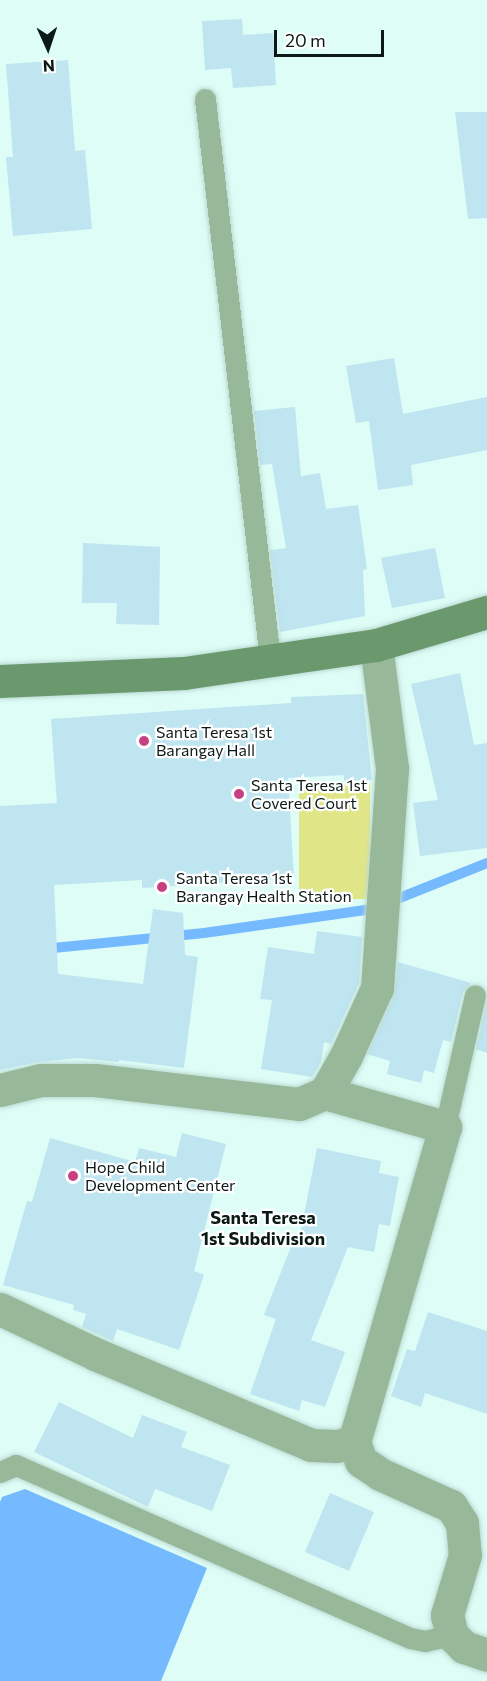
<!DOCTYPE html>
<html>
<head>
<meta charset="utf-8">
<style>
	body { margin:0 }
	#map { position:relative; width:487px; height:1681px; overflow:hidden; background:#ddfdf6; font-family:Commissioner,sans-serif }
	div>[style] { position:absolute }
	.green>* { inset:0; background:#e0e688 }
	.water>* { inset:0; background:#75b9fe }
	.stream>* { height:10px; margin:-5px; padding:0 5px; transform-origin:5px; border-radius:5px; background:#75b9fe }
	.building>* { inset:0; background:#bee5f0 }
	.roads { filter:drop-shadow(0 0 2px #bbd9d2) drop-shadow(0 0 2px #bbd9d2) }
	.lane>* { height:21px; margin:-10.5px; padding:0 10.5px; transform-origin:10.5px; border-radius:10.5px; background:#98b89a }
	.street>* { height:33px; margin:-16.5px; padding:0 16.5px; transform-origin:16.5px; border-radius:16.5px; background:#98b89a }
	.secondary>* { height:33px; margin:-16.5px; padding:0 16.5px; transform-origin:16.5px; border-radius:16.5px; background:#6a996d }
	.dots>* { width:16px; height:16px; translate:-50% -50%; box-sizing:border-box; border:3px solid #fff; border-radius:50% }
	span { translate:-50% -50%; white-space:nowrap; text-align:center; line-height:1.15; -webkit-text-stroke:4.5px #fff; paint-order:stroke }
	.poi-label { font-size:16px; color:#0b1a17 }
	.left { translate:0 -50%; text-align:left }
	.neighbourhood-label { font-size:18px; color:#0b1a17; font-weight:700 }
	.north { position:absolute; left:18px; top:18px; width:60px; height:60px; -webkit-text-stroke:4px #fff; paint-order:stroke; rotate:177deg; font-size:16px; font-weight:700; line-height:24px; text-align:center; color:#0b1a17 }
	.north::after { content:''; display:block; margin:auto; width:21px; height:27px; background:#0b1a17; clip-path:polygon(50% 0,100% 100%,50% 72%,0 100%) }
	.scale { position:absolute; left:274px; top:30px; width:110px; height:27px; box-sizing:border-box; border:3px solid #0b1a17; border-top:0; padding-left:8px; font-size:18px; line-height:21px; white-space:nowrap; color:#0b1a17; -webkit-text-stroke:4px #fff; paint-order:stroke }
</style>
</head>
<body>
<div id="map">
	<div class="green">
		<i style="clip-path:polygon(370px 784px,371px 899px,299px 899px,299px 785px)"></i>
	</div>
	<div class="water">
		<i style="clip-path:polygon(25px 1489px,207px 1568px,161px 1681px,0 1681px,0 1502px,2px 1497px)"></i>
	</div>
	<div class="stream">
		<i style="left:43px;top:949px;width:162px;rotate:-5.7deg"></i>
		<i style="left:204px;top:933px;width:170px;rotate:-8.1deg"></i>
		<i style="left:372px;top:909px;width:124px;rotate:-21.8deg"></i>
	</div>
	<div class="building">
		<i style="clip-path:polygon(242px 19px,243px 35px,273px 33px,276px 85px,233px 88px,231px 68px,205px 70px,202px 21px)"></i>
		<i style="clip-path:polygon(68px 60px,75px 151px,85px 150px,92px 229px,13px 236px,6px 157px,13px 157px,6px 64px)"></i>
		<i style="clip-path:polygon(455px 112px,487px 112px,487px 218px,468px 219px)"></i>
		<i style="clip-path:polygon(394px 358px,403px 414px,487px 397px,487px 450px,411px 465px,413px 485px,378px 490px,369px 421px,356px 423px,346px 366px)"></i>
		<i style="clip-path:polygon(295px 407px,301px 476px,320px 473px,326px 509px,358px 505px,367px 569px,363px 570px,365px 616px,280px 632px,270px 550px,286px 548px,272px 464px,260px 465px,254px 411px)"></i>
		<i style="clip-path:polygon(83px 543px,160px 547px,159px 625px,116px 624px,117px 603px,82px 603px)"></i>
		<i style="clip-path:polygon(435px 548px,445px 598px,392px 608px,381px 558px)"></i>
		<i style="clip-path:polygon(460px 673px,474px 745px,487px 743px,487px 848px,420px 856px,413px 803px,438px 800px,411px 684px)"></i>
		<i style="clip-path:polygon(363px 694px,372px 780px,344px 781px,344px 775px,288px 778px,294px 878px,142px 888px,142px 880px,54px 885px,58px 974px,143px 984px,153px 909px,183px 913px,185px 955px,198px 957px,184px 1068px,119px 1060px,119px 1062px,78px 1058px,37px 1062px,0 1070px,0 806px,57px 803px,51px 719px,291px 703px,291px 697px)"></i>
		<i style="clip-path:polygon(317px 931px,362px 937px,359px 983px,331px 1044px,324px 1042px,321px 1062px,312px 1077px,261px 1069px,272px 1000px,260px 999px,268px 947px,314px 954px)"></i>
		<i style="clip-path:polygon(398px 962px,471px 983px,463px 992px,451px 1042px,443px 1040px,434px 1073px,424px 1070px,421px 1083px,387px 1074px,390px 1061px,367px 1054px,394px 995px)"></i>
		<i style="clip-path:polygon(487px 1000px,487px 1053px,476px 1049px)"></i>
		<i style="clip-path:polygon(182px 1133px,226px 1144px,194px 1271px,204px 1275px,179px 1350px,117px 1329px,113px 1341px,82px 1327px,86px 1314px,73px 1310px,74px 1305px,3px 1285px,27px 1201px,32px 1202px,50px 1138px,135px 1162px,139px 1148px,176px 1157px)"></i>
		<i style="clip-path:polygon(317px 1148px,381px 1161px,379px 1173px,399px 1177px,390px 1226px,379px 1224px,374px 1252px,348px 1247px,311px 1340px,345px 1352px,325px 1407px,302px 1400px,299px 1411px,250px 1394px,276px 1319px,264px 1315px,294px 1239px,299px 1240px)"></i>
		<i style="clip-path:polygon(428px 1312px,487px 1331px,487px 1414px,425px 1393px,421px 1407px,391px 1396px,407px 1349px,415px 1351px)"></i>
		<i style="clip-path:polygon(59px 1402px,133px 1438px,142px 1415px,187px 1432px,181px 1447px,230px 1465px,212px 1511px,155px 1489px,148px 1507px,34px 1452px)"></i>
		<i style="clip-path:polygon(330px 1493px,374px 1512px,349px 1571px,305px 1552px)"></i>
	</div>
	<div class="roads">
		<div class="lane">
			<i style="left:205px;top:99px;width:565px;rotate:83.39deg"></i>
			<i style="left:445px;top:1127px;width:135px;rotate:-77.2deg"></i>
			<i style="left:0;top:1472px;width:17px;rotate:-24deg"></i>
			<i style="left:16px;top:1465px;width:430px;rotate:23.7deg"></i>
			<i style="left:410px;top:1638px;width:15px;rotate:11deg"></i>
			<i style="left:425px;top:1641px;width:28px;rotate:-13deg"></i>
		</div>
		<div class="street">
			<i style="left:376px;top:645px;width:125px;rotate:82.6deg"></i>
			<i style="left:392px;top:769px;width:220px;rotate:93.9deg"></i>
			<i style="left:377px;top:988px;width:75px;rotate:114.5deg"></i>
			<i style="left:346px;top:1056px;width:43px;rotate:119.6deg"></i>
			<i style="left:325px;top:1093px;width:125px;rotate:15.8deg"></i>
			<i style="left:445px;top:1127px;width:328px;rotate:106.1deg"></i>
			<i style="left:354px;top:1442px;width:20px;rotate:70deg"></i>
			<i style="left:361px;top:1461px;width:23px;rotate:34deg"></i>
			<i style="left:380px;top:1474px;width:78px;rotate:24.3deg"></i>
			<i style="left:451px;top:1506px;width:20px;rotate:57deg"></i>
			<i style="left:462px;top:1523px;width:32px;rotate:85deg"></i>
			<i style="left:465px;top:1555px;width:63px;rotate:106.7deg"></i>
			<i style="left:447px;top:1615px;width:21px;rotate:76deg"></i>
			<i style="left:452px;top:1635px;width:17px;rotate:45deg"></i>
			<i style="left:464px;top:1647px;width:24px;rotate:19deg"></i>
			<i style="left:0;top:1090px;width:42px;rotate:-13.7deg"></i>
			<i style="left:41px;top:1080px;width:54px"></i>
			<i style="left:95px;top:1080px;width:205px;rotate:6.7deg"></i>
			<i style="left:299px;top:1104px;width:28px;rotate:-23deg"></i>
			<i style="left:0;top:1309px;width:105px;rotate:25.3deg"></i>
			<i style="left:95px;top:1354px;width:234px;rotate:22.8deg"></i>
			<i style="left:311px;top:1445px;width:26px;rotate:2deg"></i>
			<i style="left:337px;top:1446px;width:17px;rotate:-13deg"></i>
		</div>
		<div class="secondary">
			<i style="left:0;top:681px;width:184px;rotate:-2.5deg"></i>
			<i style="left:184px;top:673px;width:194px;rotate:-8.3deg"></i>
			<i style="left:376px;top:645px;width:116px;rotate:-16.6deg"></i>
		</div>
	</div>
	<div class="dots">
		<i style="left:144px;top:741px;background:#c74182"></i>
		<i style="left:239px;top:794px;background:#c74182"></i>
		<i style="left:162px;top:887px;background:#c74182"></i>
		<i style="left:73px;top:1176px;background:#c74182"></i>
	</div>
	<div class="poi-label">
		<span class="left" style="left:156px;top:741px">Santa Teresa 1st<br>Barangay Hall</span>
		<span class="left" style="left:251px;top:794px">Santa Teresa 1st<br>Covered Court</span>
		<span class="left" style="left:176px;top:887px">Santa Teresa 1st<br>Barangay Health Station</span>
		<span class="left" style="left:85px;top:1176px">Hope Child<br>Development Center</span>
	</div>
	<div class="neighbourhood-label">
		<span style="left:263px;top:1228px">Santa Teresa<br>1st Subdivision</span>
	</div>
	<div class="north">N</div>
	<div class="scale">20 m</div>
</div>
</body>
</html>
